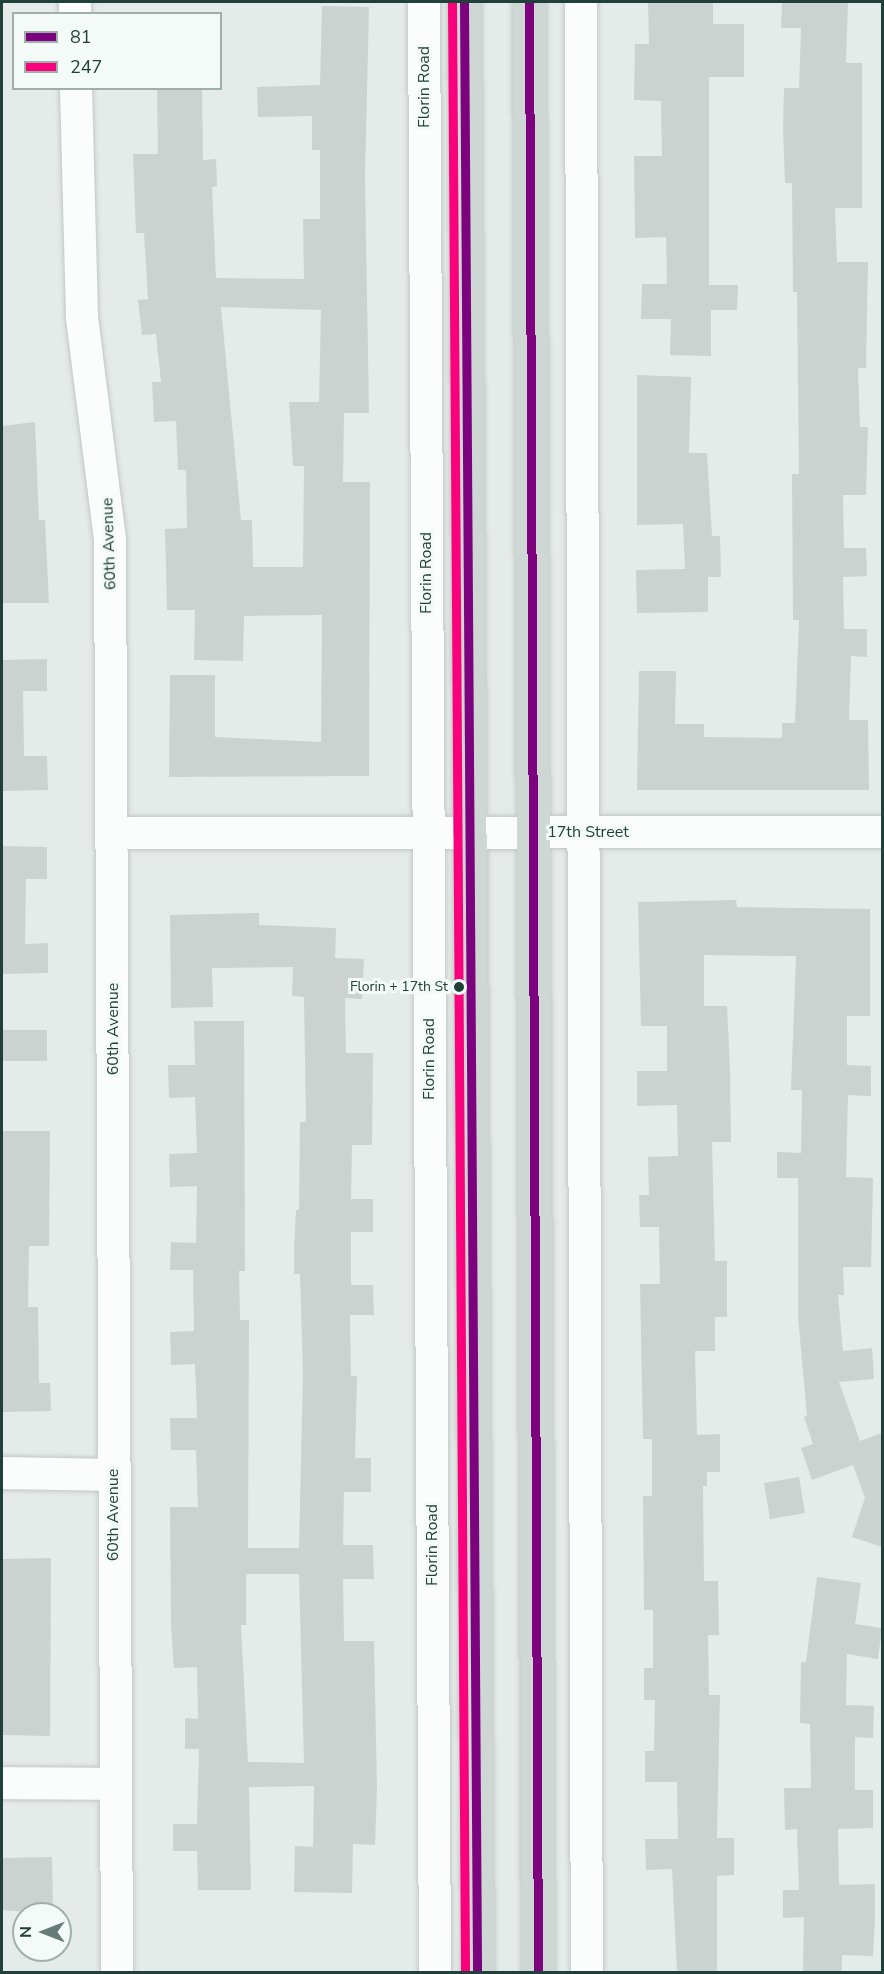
<!DOCTYPE html>
<html>
<head>
<meta charset="utf-8">
<style>
	body { margin:0 }
	#map { position:relative; width:884px; height:1974px; overflow:hidden; background:#e5ebe8; font-family:"Nunito Sans",sans-serif }
	div>[style] { position:absolute }
	.building>* { inset:0; background:#ccd2d0 }
	.roads { filter:drop-shadow(0 0 2px #c2c8c6) drop-shadow(0 0 2px #c2c8c6) }
	.minor>* { height:32px; margin:-16px; padding:0 16px; transform-origin:16px; border-radius:16px; background:#fbfcfc }
	.primary>* { height:33px; margin:-16.5px; padding:0 16.5px; transform-origin:16.5px; border-radius:16.5px; background:#ced7d4 }
	.bus-1>* { height:9px; margin:-4.5px; padding:0 4.5px; transform-origin:4.5px; border-radius:4.5px; background:#7c027e }
	.bus-2>* { height:9px; margin:-4.5px; padding:0 4.5px; transform-origin:4.5px; border-radius:4.5px; background:#fa007d }
	.dots>* { width:16px; height:16px; translate:-50% -50%; box-sizing:border-box; border:3px solid #f3faf7; border-radius:50% }
	span { translate:-50% -50%; white-space:nowrap; text-align:center; line-height:1.15; -webkit-text-stroke:6px #f3faf7; paint-order:stroke }
	.bus-label { font-size:14px; color:#204139 }
	.right { translate:-100% -50%; text-align:right }
	.street-label { font-size:16px; color:#204139 }
	.frame { position:absolute; inset:0; border:3px solid #204139; pointer-events:none }
	.legend { position:absolute; left:12px; top:12px; width:210px; height:78px; box-sizing:border-box; background:#f3faf7; border:2px solid #9fb0ab; margin:0; padding:8px 10px; list-style:none; font-size:18px; color:#204139 }
	.legend li { display:flex; align-items:center; gap:12px; height:30px }
	.legend b { width:30px; border:2px solid #9fb0ab }
	.north { position:absolute; left:12px; top:1902px; width:60px; height:60px; box-sizing:border-box; background:#f3faf7; border:2px solid #9fb0ab; border-radius:50%; rotate:270deg; font-size:16px; font-weight:700; line-height:24px; text-align:center; color:#204139 }
	.north::after { content:''; display:block; margin:auto; width:21px; height:27px; background:#657c76; clip-path:polygon(50% 0,100% 100%,50% 72%,0 100%) }
</style>
</head>
<body>
<div id="map">
	<div class="building">
		<i style="clip-path:polygon(648px 2px,713px 2px,713px 24px,744px 24px,744px 77px,709px 77px,709px 285px,738px 285px,737px 310px,711px 310px,711px 356px,670px 355px,671px 319px,641px 319px,642px 284px,667px 284px,666px 237px,635px 238px,634px 156px,662px 156px,661px 101px,634px 100px,635px 44px,649px 44px)"></i>
		<i style="clip-path:polygon(782px 2px,848px 2px,846px 63px,862px 63px,862px 208px,835px 208px,837px 262px,868px 262px,866px 368px,858px 368px,860px 427px,868px 427px,866px 495px,843px 495px,844px 548px,866px 548px,867px 576px,843px 577px,844px 629px,867px 629px,867px 657px,851px 656px,849px 720px,868px 720px,869px 790px,637px 790px,639px 671px,676px 671px,675px 724px,704px 724px,704px 737px,782px 738px,782px 723px,795px 723px,799px 620px,793px 620px,792px 474px,799px 474px,797px 292px,793px 292px,792px 183px,785px 183px,783px 129px,784px 88px,799px 88px,801px 28px,781px 28px)"></i>
		<i style="clip-path:polygon(evenodd,322px 6px,369px 7px,365px 178px,369px 413px,344px 413px,343px 482px,370px 482px,369px 776px,169px 777px,170px 675px,215px 675px,215px 737px,321px 742px,322px 615px,244px 616px,243px 661px,194px 660px,195px 610px,167px 610px,165px 529px,187px 528px,186px 470px,178px 470px,176px 421px,154px 422px,152px 382px,161px 382px,156px 334px,142px 335px,138px 300px,148px 299px,144px 233px,136px 233px,133px 154px,158px 154px,157px 88px,202px 88px,203px 160px,216px 159px,217px 186px,212px 187px,216px 278px,304px 279px,303px 219px,320px 219px,320px 150px,312px 150px,312px 116px,258px 117px,257px 87px,320px 85px,322px 6px,221px 307px,321px 310px,319px 402px,289px 402px,293px 466px,304px 466px,303px 567px,253px 567px,252px 520px,241px 520px,221px 307px)"></i>
		<i style="clip-path:polygon(637px 375px,691px 377px,689px 453px,707px 453px,712px 536px,720px 536px,721px 577px,708px 577px,708px 612px,637px 613px,636px 570px,685px 569px,683px 524px,637px 525px)"></i>
		<i style="clip-path:polygon(35px 422px,39px 520px,45px 520px,49px 603px,2px 603px,2px 426px)"></i>
		<i style="clip-path:polygon(47px 659px,47px 691px,23px 691px,24px 756px,47px 756px,48px 790px,2px 791px,2px 660px)"></i>
		<i style="clip-path:polygon(2px 846px,47px 847px,47px 879px,26px 879px,25px 944px,48px 943px,48px 973px,2px 974px)"></i>
		<i style="clip-path:polygon(736px 900px,737px 907px,870px 909px,870px 1016px,847px 1016px,847px 1065px,871px 1066px,871px 1096px,848px 1095px,846px 1177px,873px 1178px,871px 1267px,843px 1267px,844px 1295px,838px 1295px,843px 1351px,872px 1348px,874px 1379px,839px 1382px,860px 1441px,882px 1433px,882px 1547px,852px 1537px,865px 1498px,853px 1465px,812px 1480px,801px 1448px,813px 1444px,804px 1417px,807px 1416px,798px 1317px,798px 1178px,777px 1178px,777px 1152px,801px 1153px,802px 1090px,791px 1090px,796px 956px,704px 955px,704px 1006px,727px 1006px,730px 1070px,731px 1142px,712px 1142px,715px 1261px,727px 1261px,727px 1317px,715px 1317px,715px 1351px,695px 1351px,697px 1435px,720px 1434px,720px 1472px,707px 1472px,707px 1486px,703px 1486px,704px 1581px,718px 1581px,719px 1635px,708px 1635px,709px 1695px,720px 1695px,717px 1838px,734px 1838px,734px 1875px,717px 1876px,717px 1972px,677px 1972px,672px 1869px,646px 1870px,645px 1839px,678px 1839px,677px 1782px,645px 1782px,645px 1751px,654px 1751px,655px 1700px,644px 1700px,644px 1668px,653px 1668px,653px 1610px,644px 1610px,643px 1496px,652px 1496px,652px 1439px,643px 1439px,640px 1284px,660px 1284px,659px 1227px,640px 1227px,639px 1195px,649px 1195px,648px 1157px,678px 1156px,677px 1105px,637px 1106px,637px 1071px,667px 1071px,667px 1026px,641px 1026px,638px 902px)"></i>
		<i style="clip-path:polygon(evenodd,259px 913px,259px 925px,336px 928px,335px 958px,364px 959px,362px 999px,345px 998px,346px 1053px,373px 1053px,372px 1145px,352px 1145px,351px 1199px,373px 1199px,373px 1232px,351px 1232px,351px 1285px,373px 1285px,374px 1315px,350px 1315px,351px 1376px,357px 1376px,355px 1458px,371px 1458px,371px 1492px,344px 1492px,343px 1545px,373px 1545px,374px 1579px,343px 1579px,344px 1641px,374px 1641px,377px 1787px,375px 1845px,353px 1844px,352px 1893px,294px 1892px,295px 1846px,313px 1847px,314px 1786px,249px 1787px,251px 1890px,198px 1890px,197px 1851px,173px 1851px,173px 1824px,197px 1824px,199px 1749px,185px 1749px,185px 1718px,198px 1719px,197px 1667px,174px 1668px,171px 1625px,170px 1507px,198px 1507px,196px 1450px,171px 1450px,170px 1418px,197px 1418px,195px 1364px,171px 1365px,170px 1332px,194px 1331px,193px 1270px,170px 1270px,171px 1242px,196px 1243px,197px 1186px,170px 1187px,169px 1154px,197px 1153px,195px 1097px,169px 1098px,168px 1065px,195px 1065px,194px 1021px,244px 1021px,245px 1271px,239px 1271px,240px 1320px,249px 1320px,248px 1548px,299px 1548px,303px 1374px,300px 1274px,294px 1274px,294px 1248px,296px 1210px,299px 1210px,300px 1122px,306px 1122px,304px 997px,292px 996px,293px 967px,212px 968px,213px 1007px,171px 1008px,170px 915px,259px 913px,246px 1574px,299px 1574px,304px 1763px,248px 1762px,241px 1625px,246px 1625px,246px 1574px)"></i>
		<i style="clip-path:polygon(2px 1030px,47px 1030px,47px 1061px,2px 1061px)"></i>
		<i style="clip-path:polygon(3px 1131px,50px 1131px,49px 1246px,29px 1246px,28px 1307px,38px 1307px,39px 1383px,50px 1383px,51px 1411px,2px 1412px)"></i>
		<i style="clip-path:polygon(799px 1477px,805px 1513px,770px 1519px,764px 1483px)"></i>
		<i style="clip-path:polygon(51px 1558px,50px 1736px,2px 1735px,2px 1559px)"></i>
		<i style="clip-path:polygon(817px 1577px,861px 1583px,855px 1624px,882px 1628px,878px 1659px,847px 1654px,846px 1705px,874px 1706px,873px 1738px,855px 1737px,855px 1790px,873px 1790px,873px 1828px,838px 1829px,839px 1885px,875px 1884px,875px 1916px,873px 1956px,842px 1955px,842px 1972px,803px 1972px,804px 1917px,783px 1918px,783px 1890px,799px 1890px,797px 1829px,785px 1830px,784px 1788px,811px 1788px,810px 1724px,800px 1723px,801px 1662px,806px 1662px)"></i>
		<i style="clip-path:polygon(52px 1857px,53px 1914px,2px 1910px,2px 1858px)"></i>
	</div>
	<div class="roads">
		<div class="minor">
			<i style="left:75px;top:2px;width:12px;rotate:90deg"></i>
			<i style="left:424px;top:2px;width:1970px;rotate:89.68deg"></i>
			<i style="left:581px;top:2px;width:1970px;rotate:89.83deg"></i>
			<i style="left:76px;top:88px;width:230px;rotate:88.5deg"></i>
			<i style="left:82px;top:318px;width:223px;rotate:82.8deg"></i>
			<i style="left:110px;top:539px;width:1433px;rotate:89.72deg"></i>
			<i style="left:113px;top:833px;width:769px;rotate:-0.07deg"></i>
			<i style="left:2px;top:1473px;width:111px;rotate:1deg"></i>
			<i style="left:2px;top:1783px;width:112px;rotate:0.5deg"></i>
		</div>
		<div class="primary">
			<i style="left:464px;top:2px;width:1970px;rotate:89.62deg"></i>
			<i style="left:529px;top:2px;width:1970px;rotate:89.74deg"></i>
		</div>
	</div>
	<div class="bus-1">
		<i style="left:464px;top:2px;width:1970px;rotate:89.62deg"></i>
		<i style="left:529px;top:2px;width:1970px;rotate:89.74deg"></i>
	</div>
	<div class="bus-2">
		<i style="left:452px;top:2px;width:1970px;rotate:89.62deg"></i>
	</div>
	<div class="dots">
		<i style="left:459px;top:987px;background:#204139"></i>
	</div>
	<div class="bus-label">
		<span class="right" style="left:448px;top:987px">Florin + 17th St</span>
	</div>
	<div class="street-label">
		<span style="left:424px;top:87px;rotate:-90deg">Florin Road</span>
		<span style="left:109px;top:544px;rotate:-92deg">60th Avenue</span>
		<span style="left:426px;top:573px;rotate:-90deg">Florin Road</span>
		<span style="left:588px;top:832px">17th Street</span>
		<span style="left:113px;top:1029px;rotate:-90deg">60th Avenue</span>
		<span style="left:429px;top:1059px;rotate:-90deg">Florin Road</span>
		<span style="left:113px;top:1515px;rotate:-90deg">60th Avenue</span>
		<span style="left:432px;top:1545px;rotate:-90deg">Florin Road</span>
	</div>
	<div class="frame"></div>
	<ul class="legend">
	<li><b style="height:8px;background:#7c027e"></b>81</li>
	<li><b style="height:8px;background:#fa007d"></b>247</li>
	</ul>
	<div class="north">N</div>
</div>
</body>
</html>
